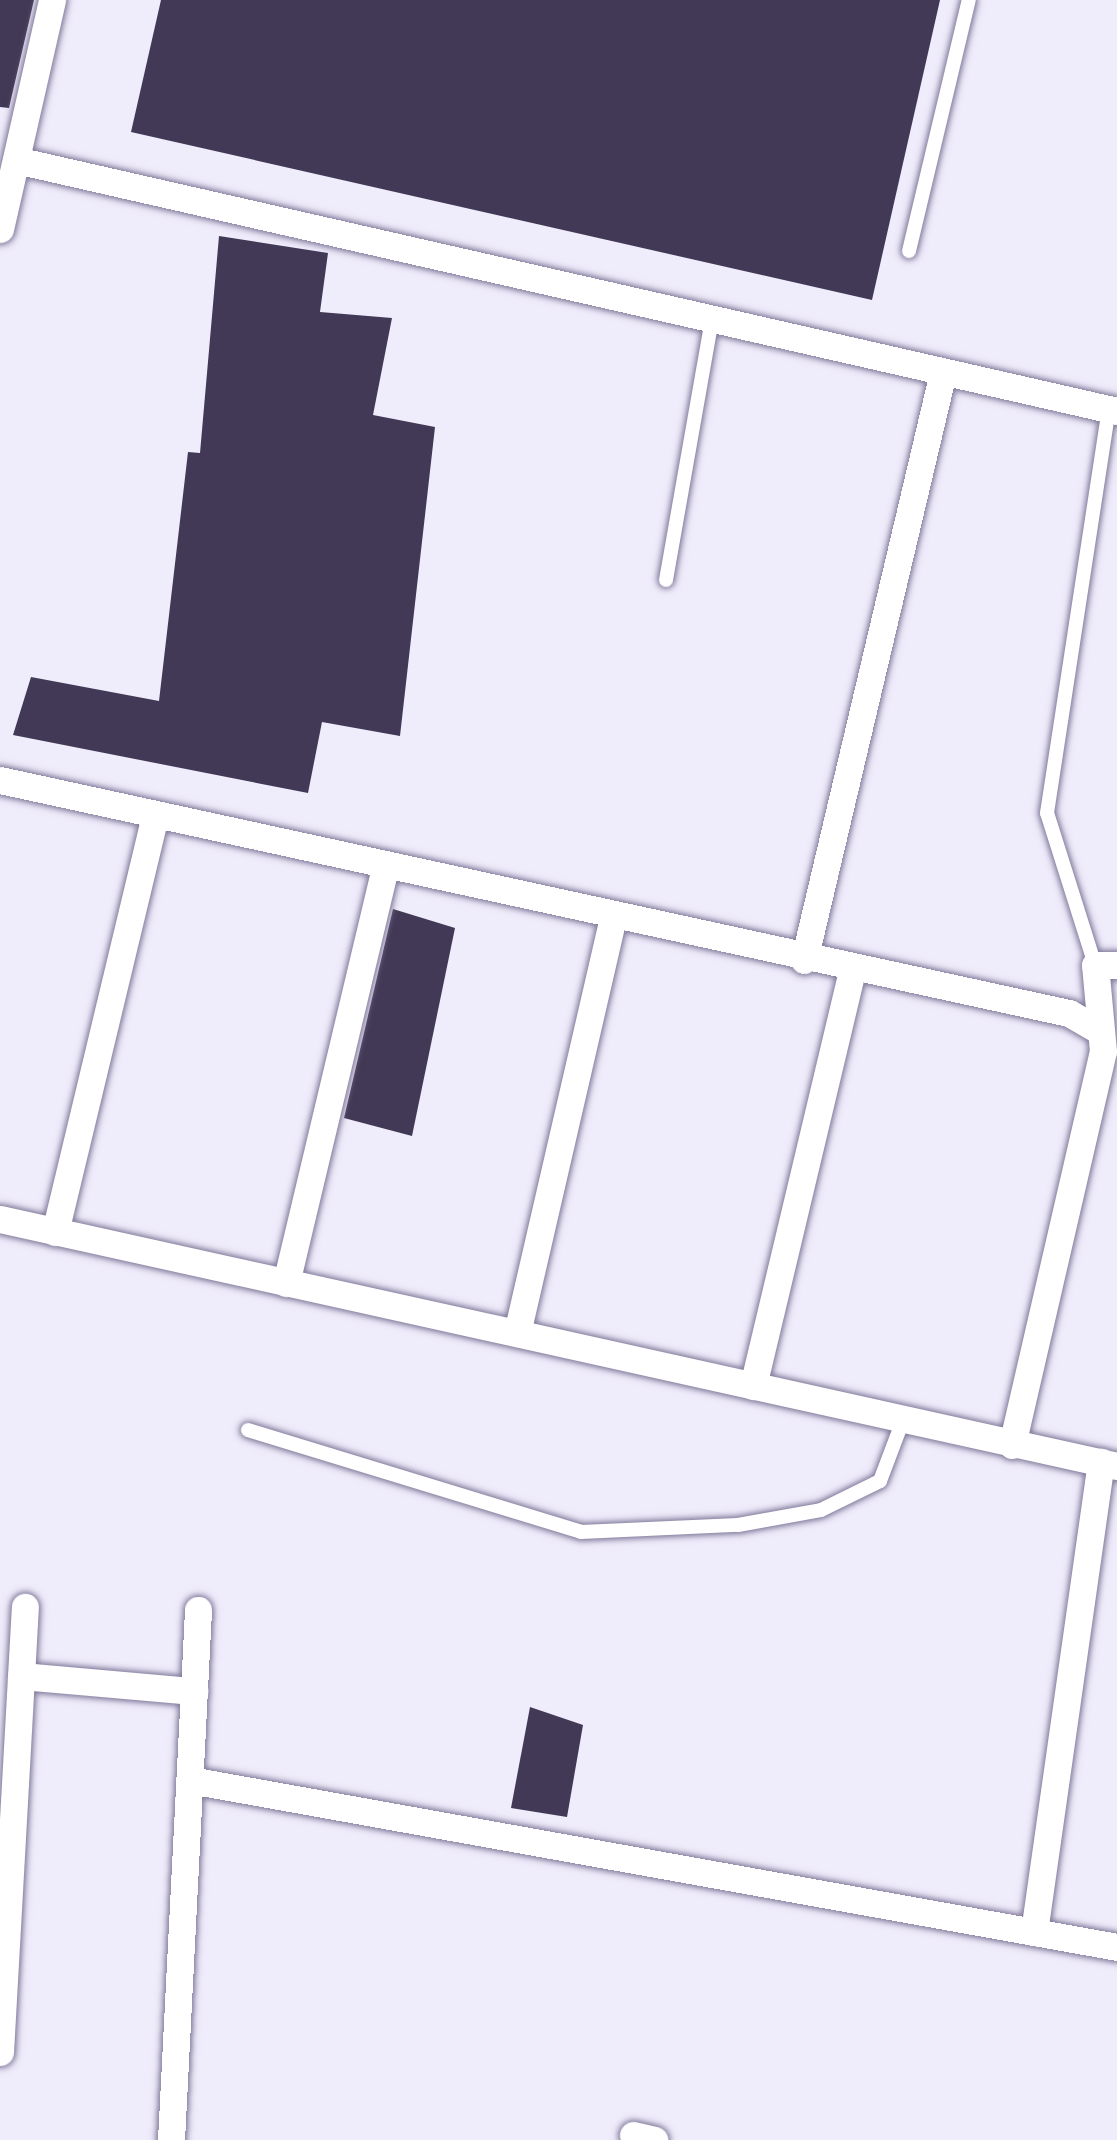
<!DOCTYPE html>
<html>
<head>
<meta charset="utf-8">
<style>
	body { margin:0 }
	#map { position:relative; width:1117px; height:2140px; overflow:hidden; background:#efecfb; font-family:"Fira Sans",sans-serif }
	div>[style] { position:absolute }
	.building>* { inset:0; background:#413956 }
	.roads { filter:drop-shadow(0 0 3px #81799a) drop-shadow(0 0 3px #81799a) }
	.service>* { height:14px; margin:-7px; padding:0 7px; transform-origin:7px; border-radius:7px; background:#fff }
	.minor>* { height:27px; margin:-13.5px; padding:0 13.5px; transform-origin:13.5px; border-radius:13.5px; background:#fff }
	span { translate:-50% -50%; white-space:nowrap; text-align:center; line-height:1.15; -webkit-text-stroke:12px #fff; paint-order:stroke }
</style>
</head>
<body>
<div id="map">
	<div class="building">
		<i style="clip-path:polygon(0 0,34px 0,9px 108px,0 107px)"></i>
		<i style="clip-path:polygon(161px 0,940px 0,872px 300px,131px 132px)"></i>
		<i style="clip-path:polygon(219px 236px,328px 253px,320px 312px,392px 318px,373px 415px,435px 427px,400px 736px,322px 722px,308px 793px,13px 735px,31px 677px,159px 701px,188px 452px,200px 453px)"></i>
		<i style="clip-path:polygon(393px 909px,455px 928px,412px 1136px,344px 1118px)"></i>
		<i style="clip-path:polygon(530px 1707px,583px 1725px,567px 1817px,511px 1808px)"></i>
	</div>
	<div class="roads">
		<div class="service">
			<i style="left:909px;top:251px;width:258px;rotate:-76.6deg"></i>
			<i style="left:666px;top:580px;width:265px;rotate:-80deg"></i>
			<i style="left:1095px;top:965px;width:159px;rotate:-107.5deg"></i>
			<i style="left:1047px;top:813px;width:409px;rotate:-81.3deg"></i>
			<i style="left:248px;top:1430px;width:348px;rotate:17deg"></i>
			<i style="left:581px;top:1532px;width:157px;rotate:-2.6deg"></i>
			<i style="left:738px;top:1525px;width:84px;rotate:-10.2deg"></i>
			<i style="left:821px;top:1510px;width:66px;rotate:-26.2deg"></i>
			<i style="left:880px;top:1481px;width:65px;rotate:-69.3deg"></i>
		</div>
		<div class="minor">
			<i style="left:16px;top:160px;width:1129px;rotate:12.84deg"></i>
			<i style="left:0;top:229px;width:235px;rotate:-77.2deg"></i>
			<i style="left:0;top:780px;width:1094px;rotate:12.3deg"></i>
			<i style="left:1069px;top:1013px;width:34px;rotate:30deg"></i>
			<i style="left:804px;top:960px;width:604px;rotate:-76.7deg"></i>
			<i style="left:0;top:1219px;width:1144px;rotate:12.47deg"></i>
			<i style="left:55px;top:1232px;width:429px;rotate:-76.5deg"></i>
			<i style="left:286px;top:1283px;width:428px;rotate:-76.6deg"></i>
			<i style="left:517px;top:1333px;width:426px;rotate:-77deg"></i>
			<i style="left:753px;top:1386px;width:428px;rotate:-76.6deg"></i>
			<i style="left:1012px;top:1445px;width:404px;rotate:-77deg"></i>
			<i style="left:1103px;top:1051px;width:86px;rotate:-95.3deg"></i>
			<i style="left:1095px;top:965px;width:22px"></i>
			<i style="left:21px;top:1676px;width:174px;rotate:5deg"></i>
			<i style="left:190px;top:1780px;width:942px;rotate:10.21deg"></i>
			<i style="left:1034px;top:1932px;width:475px;rotate:-81.9deg"></i>
			<i style="left:0;top:2052px;width:446px;rotate:-86.8deg"></i>
			<i style="left:633px;top:2135px;width:22px;rotate:13deg"></i>
			<i style="left:171px;top:2140px;width:531px;rotate:-87.08deg"></i>
		</div>
	</div>
</div>
</body>
</html>
